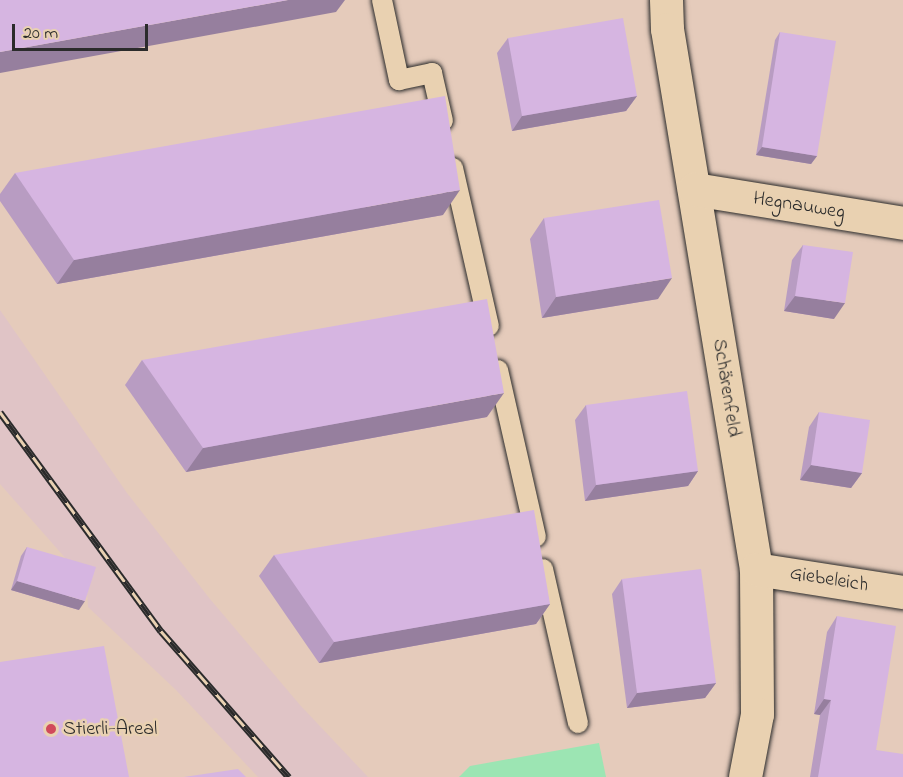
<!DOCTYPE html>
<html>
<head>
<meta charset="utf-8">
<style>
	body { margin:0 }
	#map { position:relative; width:903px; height:777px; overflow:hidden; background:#e5cbbb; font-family:"Indie Flower",sans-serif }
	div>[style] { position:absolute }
	.built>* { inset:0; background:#e0c4c6 }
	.green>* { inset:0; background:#9ce5b3 }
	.roads { filter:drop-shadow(0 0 2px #2b2b2b) drop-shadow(0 0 2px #2b2b2b) }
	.lane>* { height:20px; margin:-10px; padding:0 10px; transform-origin:10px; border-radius:10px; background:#e9d1b1 }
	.street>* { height:33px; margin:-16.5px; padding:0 16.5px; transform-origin:16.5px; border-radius:16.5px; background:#e9d1b1 }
	.rail>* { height:7px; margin-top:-3.5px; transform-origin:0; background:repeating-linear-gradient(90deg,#e9d1b1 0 14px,#2b2b2b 0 28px); box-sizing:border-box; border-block:2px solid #2b2b2b }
	.wall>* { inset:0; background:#b89cc2 }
	.shaded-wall>* { inset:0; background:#967f9e }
	.building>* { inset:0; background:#d6b5e1 }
	.dots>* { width:16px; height:16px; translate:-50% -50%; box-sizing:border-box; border:3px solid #e9d1b1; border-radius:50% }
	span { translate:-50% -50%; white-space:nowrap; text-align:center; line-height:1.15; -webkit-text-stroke:5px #e9d1b1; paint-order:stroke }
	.street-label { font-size:20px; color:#2b2b2b }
	.poi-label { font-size:20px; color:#2b2b2b }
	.left { translate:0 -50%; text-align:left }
	.scale { position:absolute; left:12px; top:24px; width:136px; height:27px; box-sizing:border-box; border:3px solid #2b2b2b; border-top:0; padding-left:8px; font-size:18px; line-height:21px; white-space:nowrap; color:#2b2b2b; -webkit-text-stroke:4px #e9d1b1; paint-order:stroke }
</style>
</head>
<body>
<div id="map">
	<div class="built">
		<i style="clip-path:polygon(0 310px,127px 493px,210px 599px,300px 705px,368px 777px,258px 777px,176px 690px,88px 607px,87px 590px,75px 569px,0 484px)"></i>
	</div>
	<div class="green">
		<i style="clip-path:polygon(599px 743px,606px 777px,459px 777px,470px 766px)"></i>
	</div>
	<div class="roads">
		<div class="lane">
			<i style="left:382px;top:0;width:82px;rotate:78deg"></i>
			<i style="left:399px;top:80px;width:34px;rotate:-12deg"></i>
			<i style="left:432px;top:73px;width:49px;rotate:77.1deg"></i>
			<i style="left:453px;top:168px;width:162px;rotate:77.2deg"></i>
			<i style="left:498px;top:370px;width:171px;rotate:77.2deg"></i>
			<i style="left:543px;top:569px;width:158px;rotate:77.2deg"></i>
		</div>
		<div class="street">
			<i style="left:666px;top:0;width:29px;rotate:88deg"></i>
			<i style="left:667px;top:29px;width:547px;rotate:80.64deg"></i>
			<i style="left:756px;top:569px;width:145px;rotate:89.6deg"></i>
			<i style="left:757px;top:714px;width:64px;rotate:100.8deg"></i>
			<i style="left:694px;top:189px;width:212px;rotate:9.2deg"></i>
			<i style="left:756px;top:569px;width:149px;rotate:8.9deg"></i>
		</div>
	</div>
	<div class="rail">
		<i style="left:0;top:412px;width:272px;rotate:53.7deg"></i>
		<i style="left:161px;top:631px;width:194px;rotate:48.8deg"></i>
	</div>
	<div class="wall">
		<i style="clip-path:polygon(780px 32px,817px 156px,811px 164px,756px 155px,775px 40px)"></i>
		<i style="clip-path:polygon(508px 38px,637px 96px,626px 111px,512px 131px,497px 53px)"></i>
		<i style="clip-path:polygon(15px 173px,443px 215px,57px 284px,0 201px,0 194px)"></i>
		<i style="clip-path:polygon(544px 218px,658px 299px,542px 318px,530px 239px)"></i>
		<i style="clip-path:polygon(803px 245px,834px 319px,784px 311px,792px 260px)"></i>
		<i style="clip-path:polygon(142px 360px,487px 417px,186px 472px,125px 385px)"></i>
		<i style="clip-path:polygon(586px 405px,698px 471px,688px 486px,585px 501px,575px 420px)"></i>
		<i style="clip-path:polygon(819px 412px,862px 473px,851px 488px,800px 480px,809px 427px)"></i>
		<i style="clip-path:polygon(27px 547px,79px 610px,11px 590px,21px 556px)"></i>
		<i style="clip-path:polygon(274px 555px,550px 604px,536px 624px,319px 663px,259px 576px)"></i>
		<i style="clip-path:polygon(622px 579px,716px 683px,705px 698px,627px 708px,612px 594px)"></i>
		<i style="clip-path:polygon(837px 616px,876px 750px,903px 777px,810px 777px,820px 715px,814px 714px,827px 632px)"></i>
	</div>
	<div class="shaded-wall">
		<i style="clip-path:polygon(288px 0,345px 0,336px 12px,0 73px,0 52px)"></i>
		<i style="clip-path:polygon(637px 96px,626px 111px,512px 131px,522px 116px)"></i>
		<i style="clip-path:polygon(762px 147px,817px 156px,811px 164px,756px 155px)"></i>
		<i style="clip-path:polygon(460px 190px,443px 215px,57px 284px,74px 260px)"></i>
		<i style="clip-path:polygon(672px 278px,658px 299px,542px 318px,556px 297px)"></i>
		<i style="clip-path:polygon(795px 296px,845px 303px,834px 319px,784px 311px)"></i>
		<i style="clip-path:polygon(504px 393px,487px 417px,186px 472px,203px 448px)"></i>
		<i style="clip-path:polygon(811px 465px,862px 473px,851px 488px,800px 480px)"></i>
		<i style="clip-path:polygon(698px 471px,688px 486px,585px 501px,596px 485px)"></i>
		<i style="clip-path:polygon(17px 581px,85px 601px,79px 610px,11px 590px)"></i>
		<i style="clip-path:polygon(550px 604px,536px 624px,319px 663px,334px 642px)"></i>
		<i style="clip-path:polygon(716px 683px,705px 698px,627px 708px,637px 693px)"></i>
		<i style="clip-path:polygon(824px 699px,831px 700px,820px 715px,814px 714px)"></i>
	</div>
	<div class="building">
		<i style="clip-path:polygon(0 0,288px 0,0 52px)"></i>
		<i style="clip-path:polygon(623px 18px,637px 96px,522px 116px,508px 38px)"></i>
		<i style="clip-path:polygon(780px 32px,836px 41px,817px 156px,762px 147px)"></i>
		<i style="clip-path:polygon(445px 96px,460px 190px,74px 260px,15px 173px)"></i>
		<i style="clip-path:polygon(659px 200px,672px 278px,556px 297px,544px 218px)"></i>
		<i style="clip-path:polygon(803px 245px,853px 252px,845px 303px,795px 296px)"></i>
		<i style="clip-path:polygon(487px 299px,504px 393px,203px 448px,142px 360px)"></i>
		<i style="clip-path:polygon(687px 391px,698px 471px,596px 485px,586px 405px)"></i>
		<i style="clip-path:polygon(819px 412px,870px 420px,862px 473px,811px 465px)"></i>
		<i style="clip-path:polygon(534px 510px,550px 604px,334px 642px,274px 555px)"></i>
		<i style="clip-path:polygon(27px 547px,96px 567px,85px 601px,17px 581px)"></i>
		<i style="clip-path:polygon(701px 569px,716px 683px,637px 693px,622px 579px)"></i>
		<i style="clip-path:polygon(837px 616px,896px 626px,876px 750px,903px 754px,903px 777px,818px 777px,831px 700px,824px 699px)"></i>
		<i style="clip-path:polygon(104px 646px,129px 777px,0 777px,0 662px)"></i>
		<i style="clip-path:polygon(238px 769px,246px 777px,184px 777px)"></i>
	</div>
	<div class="dots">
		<i style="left:51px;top:729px;background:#d1495b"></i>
	</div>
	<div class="street-label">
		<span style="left:799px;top:206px;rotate:9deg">Hegnauweg</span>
		<span style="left:726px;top:388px;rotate:81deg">Schärenfeld</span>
		<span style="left:829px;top:580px;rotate:9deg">Giebeleich</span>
	</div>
	<div class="poi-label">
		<span class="left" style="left:63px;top:729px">Stierli-Areal</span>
	</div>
	<div class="scale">20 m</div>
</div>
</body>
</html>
